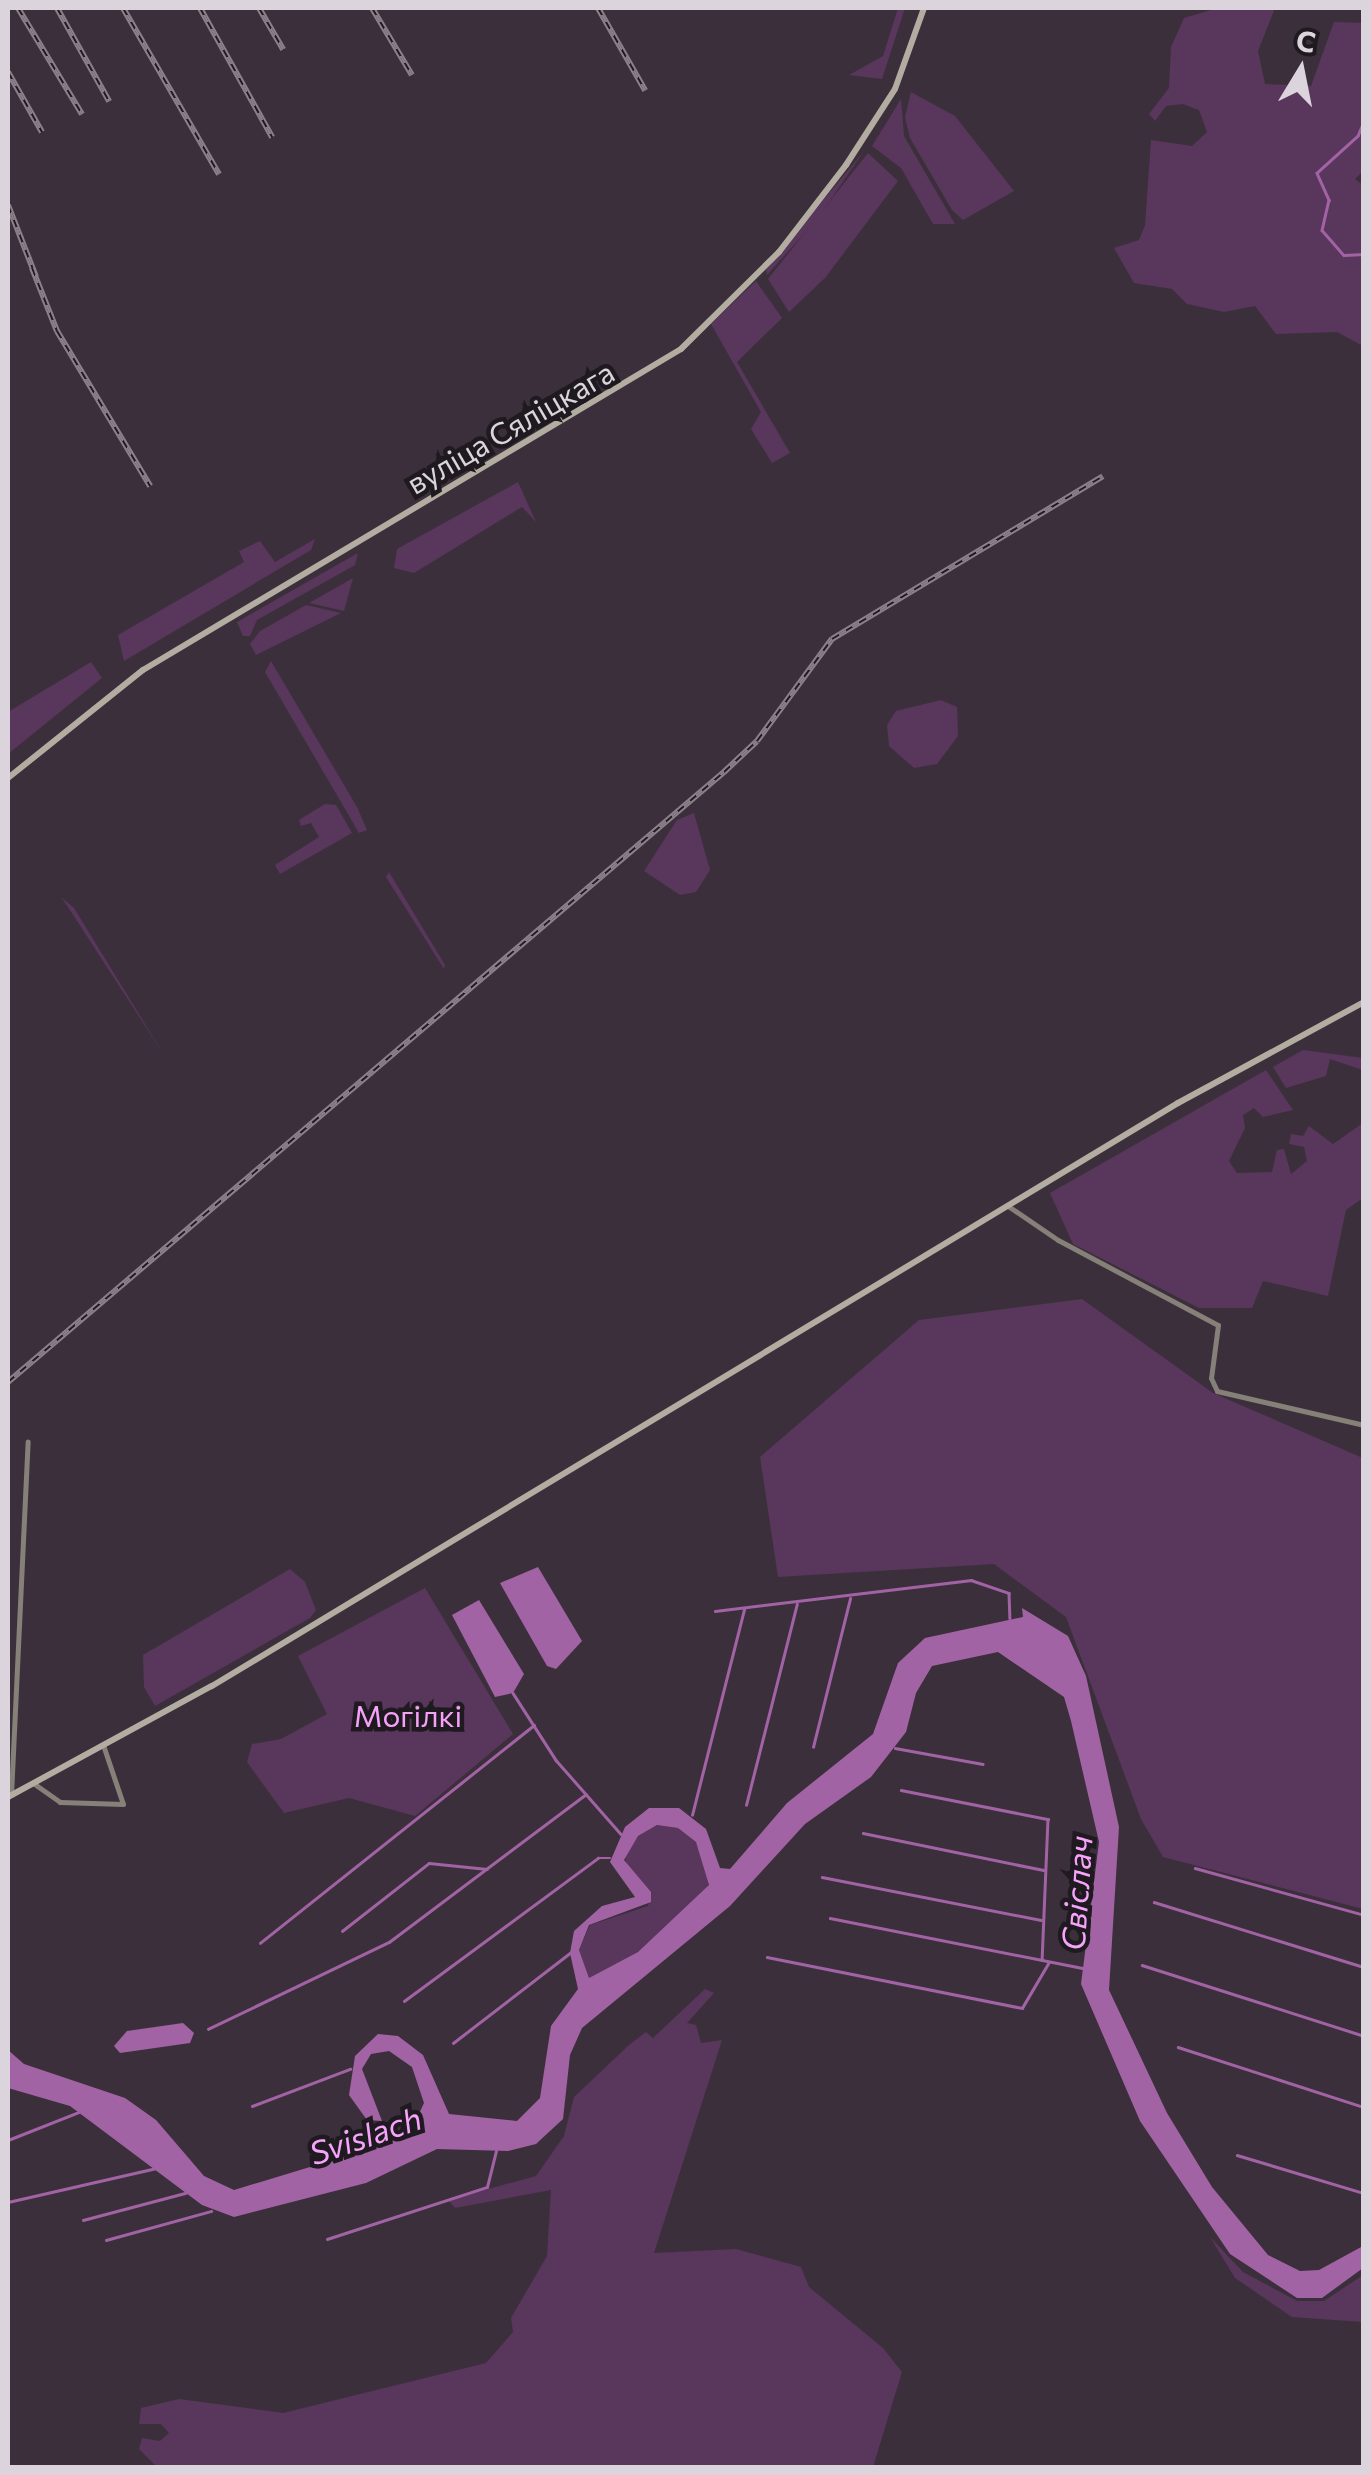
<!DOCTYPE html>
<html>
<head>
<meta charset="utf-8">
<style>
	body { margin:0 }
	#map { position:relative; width:1371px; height:2475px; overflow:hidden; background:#3c2f3c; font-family:Commissioner,sans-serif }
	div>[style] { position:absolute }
	.green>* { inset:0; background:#59365b }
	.water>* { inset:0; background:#a263a4 }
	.stream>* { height:2.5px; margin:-1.25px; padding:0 1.25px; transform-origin:1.25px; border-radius:1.25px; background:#a263a4 }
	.street>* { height:5px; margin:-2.5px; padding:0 2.5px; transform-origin:2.5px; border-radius:2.5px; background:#858179 }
	.secondary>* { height:6px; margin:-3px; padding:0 3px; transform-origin:3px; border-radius:3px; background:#b2ada0 }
	.rail>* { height:6px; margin-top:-3px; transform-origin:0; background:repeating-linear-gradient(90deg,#1f1a20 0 8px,#8b808b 0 16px); box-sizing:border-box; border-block:2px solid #8b808b }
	span { translate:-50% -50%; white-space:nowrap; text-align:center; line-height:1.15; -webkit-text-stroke:9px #1f1a20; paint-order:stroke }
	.street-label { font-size:30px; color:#dcd4dc }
	.park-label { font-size:30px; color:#f5a1f9 }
	.water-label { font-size:32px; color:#f7a3fb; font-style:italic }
	.frame { position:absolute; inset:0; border:10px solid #dcd4dc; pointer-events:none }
	.north { position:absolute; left:1251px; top:20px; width:100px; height:100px; -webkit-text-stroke:8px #1f1a20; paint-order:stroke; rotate:10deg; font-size:28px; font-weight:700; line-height:40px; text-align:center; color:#dcd4dc }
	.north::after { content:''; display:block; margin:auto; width:35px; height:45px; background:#dcd4dc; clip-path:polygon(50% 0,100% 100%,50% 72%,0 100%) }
</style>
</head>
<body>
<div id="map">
	<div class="green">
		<i style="clip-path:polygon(898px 8px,905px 8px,882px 79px,849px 75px,883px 56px)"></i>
		<i style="clip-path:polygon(1218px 8px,1275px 8px,1258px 51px,1265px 84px,1311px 86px,1334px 22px,1363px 23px,1363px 171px,1355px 179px,1364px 186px,1363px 346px,1337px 332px,1276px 334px,1255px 306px,1224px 312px,1187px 304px,1172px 289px,1134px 283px,1114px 248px,1139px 240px,1145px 225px,1151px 140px,1192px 146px,1207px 132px,1199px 110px,1183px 104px,1166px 106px,1155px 121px,1149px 114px,1169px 88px,1171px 47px,1184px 18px)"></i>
		<i style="clip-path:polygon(911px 92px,955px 116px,1014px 191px,963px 220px,952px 210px,910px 138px,905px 117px)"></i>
		<i style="clip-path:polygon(901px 99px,904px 136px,955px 224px,933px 224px,901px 168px,872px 146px)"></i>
		<i style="clip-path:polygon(864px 151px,818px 218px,767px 275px,766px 269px)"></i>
		<i style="clip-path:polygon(868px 153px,898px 181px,825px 278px,789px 312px,768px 279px)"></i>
		<i style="clip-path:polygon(756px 281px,782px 318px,737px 362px,790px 453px,772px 463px,751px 429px,761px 412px,711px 324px)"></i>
		<i style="clip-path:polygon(518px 482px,536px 522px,522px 507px,414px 573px,394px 568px,397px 549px)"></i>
		<i style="clip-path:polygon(315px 539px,311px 550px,124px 661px,118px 635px,244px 562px,239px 551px,260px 541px,275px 562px)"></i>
		<i style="clip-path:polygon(358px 553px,355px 565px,257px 620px,250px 636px,243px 636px,237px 622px)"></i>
		<i style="clip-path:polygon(353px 578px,344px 611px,309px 603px)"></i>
		<i style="clip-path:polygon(306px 605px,341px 613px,256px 655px,250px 644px,260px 631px)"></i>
		<i style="clip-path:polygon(271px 661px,357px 807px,367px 830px,359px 833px,265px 672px)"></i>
		<i style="clip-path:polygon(91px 662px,102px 678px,8px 754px,8px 712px)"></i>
		<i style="clip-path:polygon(941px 700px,957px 707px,958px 736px,937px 764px,914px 768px,889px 746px,887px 725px,896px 711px)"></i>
		<i style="clip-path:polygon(325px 804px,336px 805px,352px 833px,280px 874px,275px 865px,319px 837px,311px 823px,301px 826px,299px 820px)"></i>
		<i style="clip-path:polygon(694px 813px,710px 870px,696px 892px,680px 895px,644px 871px,677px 820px)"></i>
		<i style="clip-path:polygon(389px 872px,445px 965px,444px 969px,386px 877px)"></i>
		<i style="clip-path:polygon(61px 897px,74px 908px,164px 1055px,70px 910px)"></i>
		<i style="clip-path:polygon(1303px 1050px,1363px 1058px,1363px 1070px,1330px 1059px,1326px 1076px,1286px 1088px,1273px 1067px)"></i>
		<i style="clip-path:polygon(1266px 1070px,1293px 1110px,1263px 1117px,1254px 1108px,1243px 1115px,1245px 1128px,1229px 1161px,1237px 1173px,1272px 1172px,1277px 1150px,1284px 1149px,1291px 1174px,1307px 1161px,1304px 1147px,1289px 1144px,1291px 1134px,1303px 1136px,1309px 1126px,1333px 1144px,1363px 1123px,1363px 1198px,1346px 1210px,1328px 1296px,1263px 1281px,1252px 1308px,1199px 1308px,1073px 1244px,1050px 1193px)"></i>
		<i style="clip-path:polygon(1082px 1299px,1213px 1393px,1363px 1458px,1363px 1909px,1163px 1857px,1141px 1819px,1066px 1617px,994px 1564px,778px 1577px,760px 1457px,919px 1320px)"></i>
		<i style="clip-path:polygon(290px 1569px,305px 1582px,316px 1610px,310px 1618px,155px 1706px,144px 1687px,143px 1655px)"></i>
		<i style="clip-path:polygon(425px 1588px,513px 1734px,415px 1816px,349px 1798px,284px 1813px,247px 1762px,252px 1744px,281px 1739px,327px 1714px,298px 1656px)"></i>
		<i style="clip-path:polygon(657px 1825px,678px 1828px,696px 1842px,710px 1876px,707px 1889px,638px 1952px,589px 1978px,579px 1950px,590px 1925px,648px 1906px,651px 1892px,627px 1869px,625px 1855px,638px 1836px)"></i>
		<i style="clip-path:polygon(705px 1989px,714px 1993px,687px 2023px,696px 2025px,701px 2043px,722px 2040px,654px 2253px,736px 2249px,801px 2267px,809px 2287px,883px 2348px,902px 2372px,873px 2467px,158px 2468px,139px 2449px,142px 2438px,160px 2441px,169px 2433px,161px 2424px,139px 2424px,141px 2408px,179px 2399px,283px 2413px,486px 2363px,513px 2332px,511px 2318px,547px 2256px,551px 2190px,455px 2208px,448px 2200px,536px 2176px,564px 2136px,574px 2097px,629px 2045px,646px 2032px,653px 2038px)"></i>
		<i style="clip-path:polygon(1210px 2237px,1243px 2272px,1297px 2301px,1324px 2301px,1363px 2275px,1363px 2322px,1292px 2317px,1235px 2278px)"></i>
	</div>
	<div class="water">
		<i style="clip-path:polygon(538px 1567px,582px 1641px,556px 1669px,547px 1666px,500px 1583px)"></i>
		<i style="clip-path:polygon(479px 1600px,524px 1674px,513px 1693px,495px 1697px,452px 1615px)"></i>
		<i style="clip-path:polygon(evenodd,1022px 1608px,1068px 1636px,1086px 1676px,1119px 1827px,1109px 1990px,1167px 2113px,1212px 2187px,1268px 2255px,1300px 2271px,1319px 2270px,1363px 2246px,1363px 2268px,1322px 2298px,1297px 2298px,1230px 2254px,1140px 2121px,1081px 1984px,1099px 1842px,1071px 1721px,1064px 1697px,998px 1652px,932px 1666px,916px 1693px,906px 1732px,871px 1777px,805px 1824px,730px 1906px,582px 2028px,570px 2055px,563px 2119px,536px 2144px,508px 2151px,437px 2149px,366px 2183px,234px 2217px,202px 2205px,70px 2106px,8px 2088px,8px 2050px,24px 2064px,125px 2098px,156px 2120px,204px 2176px,234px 2190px,366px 2150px,417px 2118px,424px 2103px,412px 2067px,389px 2051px,371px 2054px,362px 2069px,382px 2121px,367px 2120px,349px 2095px,355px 2056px,378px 2034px,398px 2036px,423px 2055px,449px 2114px,517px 2121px,540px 2098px,551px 2026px,578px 1989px,570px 1953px,574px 1931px,602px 1906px,635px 1897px,610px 1862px,625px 1827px,649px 1808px,679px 1808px,706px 1829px,720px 1868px,730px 1869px,787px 1803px,873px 1734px,898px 1663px,925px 1638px,1023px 1617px,1022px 1608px,657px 1825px,678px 1828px,696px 1842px,709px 1885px,638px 1952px,589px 1978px,579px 1950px,589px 1925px,651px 1902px,651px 1892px,624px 1860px,638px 1836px,657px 1825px)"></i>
		<i style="clip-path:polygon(183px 2023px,194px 2033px,190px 2043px,120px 2053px,114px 2046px,127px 2031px)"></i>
	</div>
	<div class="stream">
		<i style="left:1364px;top:48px;width:61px;rotate:90deg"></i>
		<i style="left:1364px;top:122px;width:15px;rotate:113deg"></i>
		<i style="left:1358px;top:136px;width:55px;rotate:137.9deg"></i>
		<i style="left:1317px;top:173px;width:30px;rotate:66deg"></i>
		<i style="left:1329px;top:200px;width:31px;rotate:103deg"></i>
		<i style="left:1322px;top:230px;width:33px;rotate:49deg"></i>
		<i style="left:1344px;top:255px;width:20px;rotate:-3deg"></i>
		<i style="left:715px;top:1611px;width:258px;rotate:-6.9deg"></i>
		<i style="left:971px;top:1580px;width:40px;rotate:18.9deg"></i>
		<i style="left:1009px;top:1593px;width:25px;rotate:88deg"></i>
		<i style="left:513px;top:1693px;width:80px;rotate:57.3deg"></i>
		<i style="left:556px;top:1760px;width:98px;rotate:48.7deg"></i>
		<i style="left:813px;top:1747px;width:153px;rotate:-76deg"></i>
		<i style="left:895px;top:1748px;width:89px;rotate:10.3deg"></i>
		<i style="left:901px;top:1790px;width:150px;rotate:11.2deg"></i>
		<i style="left:1048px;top:1819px;width:141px;rotate:92.4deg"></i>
		<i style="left:746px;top:1805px;width:207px;rotate:-75.8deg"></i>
		<i style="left:692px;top:1815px;width:212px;rotate:-75.8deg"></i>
		<i style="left:863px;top:1833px;width:184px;rotate:11.6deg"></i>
		<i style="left:1195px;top:1868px;width:175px;rotate:15.5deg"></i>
		<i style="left:822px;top:1877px;width:223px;rotate:11.1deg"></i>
		<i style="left:1154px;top:1902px;width:220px;rotate:17.2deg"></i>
		<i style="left:830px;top:1918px;width:257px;rotate:11.2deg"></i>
		<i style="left:342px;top:1931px;width:110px;rotate:-38deg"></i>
		<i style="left:429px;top:1863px;width:58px;rotate:5.9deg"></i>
		<i style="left:260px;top:1943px;width:350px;rotate:-38.5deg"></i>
		<i style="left:767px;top:1957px;width:260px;rotate:11.3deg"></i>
		<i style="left:1022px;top:2008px;width:53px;rotate:-59.6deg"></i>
		<i style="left:1142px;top:1965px;width:233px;rotate:17.7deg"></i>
		<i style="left:404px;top:2001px;width:241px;rotate:-36.4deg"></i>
		<i style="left:598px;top:1858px;width:12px"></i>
		<i style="left:208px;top:2029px;width:201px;rotate:-25.7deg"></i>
		<i style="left:389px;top:1942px;width:246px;rotate:-36.9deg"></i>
		<i style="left:453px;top:2043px;width:149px;rotate:-37.6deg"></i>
		<i style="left:1178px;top:2047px;width:195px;rotate:17.9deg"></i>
		<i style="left:252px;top:2106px;width:105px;rotate:-20.7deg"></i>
		<i style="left:8px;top:2140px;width:76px;rotate:-21.5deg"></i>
		<i style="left:1237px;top:2155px;width:133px;rotate:16.7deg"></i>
		<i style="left:8px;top:2202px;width:153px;rotate:-12.9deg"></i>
		<i style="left:83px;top:2220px;width:106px;rotate:-14.8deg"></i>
		<i style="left:327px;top:2239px;width:168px;rotate:-18deg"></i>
		<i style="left:487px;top:2187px;width:37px;rotate:-76deg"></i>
		<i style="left:106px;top:2240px;width:109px;rotate:-15.4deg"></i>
	</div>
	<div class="street">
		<i style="left:1008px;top:1206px;width:60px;rotate:34.2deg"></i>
		<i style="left:1058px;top:1240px;width:181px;rotate:28deg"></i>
		<i style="left:1218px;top:1325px;width:53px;rotate:97.5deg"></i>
		<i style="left:1211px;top:1378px;width:14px;rotate:65deg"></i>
		<i style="left:1217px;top:1391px;width:151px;rotate:13deg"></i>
		<i style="left:33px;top:1783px;width:33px;rotate:35deg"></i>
		<i style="left:60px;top:1802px;width:63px;rotate:1.8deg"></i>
		<i style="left:123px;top:1804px;width:62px;rotate:-108.7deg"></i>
		<i style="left:11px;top:1795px;width:354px;rotate:-87.3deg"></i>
	</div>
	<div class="secondary">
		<i style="left:8px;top:778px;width:173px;rotate:-38.7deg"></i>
		<i style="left:143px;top:670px;width:626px;rotate:-30.82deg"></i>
		<i style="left:681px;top:349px;width:138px;rotate:-44.7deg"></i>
		<i style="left:779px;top:252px;width:110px;rotate:-52.4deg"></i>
		<i style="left:846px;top:165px;width:90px;rotate:-57.2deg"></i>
		<i style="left:895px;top:89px;width:86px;rotate:-70.3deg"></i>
		<i style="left:8px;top:1797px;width:232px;rotate:-28.6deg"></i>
		<i style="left:212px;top:1686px;width:1128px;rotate:-31.11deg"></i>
		<i style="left:1178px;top:1103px;width:212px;rotate:-28.5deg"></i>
	</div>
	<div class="rail">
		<i style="left:18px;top:8px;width:124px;rotate:58.9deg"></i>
		<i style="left:57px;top:8px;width:107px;rotate:60.8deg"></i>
		<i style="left:123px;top:8px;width:192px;rotate:60deg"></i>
		<i style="left:200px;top:8px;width:148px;rotate:60.8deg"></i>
		<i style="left:259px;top:8px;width:48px;rotate:59.7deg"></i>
		<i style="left:372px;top:8px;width:78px;rotate:59.2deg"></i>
		<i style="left:598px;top:8px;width:95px;rotate:60.2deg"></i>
		<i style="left:8px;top:72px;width:69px;rotate:60.5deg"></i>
		<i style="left:8px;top:205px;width:77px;rotate:68.7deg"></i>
		<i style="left:32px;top:268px;width:68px;rotate:68.4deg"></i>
		<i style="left:57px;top:331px;width:181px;rotate:59deg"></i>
		<i style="left:8px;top:1382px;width:941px;rotate:-40.43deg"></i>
		<i style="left:724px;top:772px;width:45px;rotate:-43.2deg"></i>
		<i style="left:757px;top:741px;width:127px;rotate:-53.7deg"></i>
		<i style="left:832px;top:639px;width:316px;rotate:-31deg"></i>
	</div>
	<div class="street-label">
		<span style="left:510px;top:427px;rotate:-30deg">вуліца Сяліцкага</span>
	</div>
	<div class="park-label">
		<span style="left:408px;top:1715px">Могілкі</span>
	</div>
	<div class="water-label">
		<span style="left:1076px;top:1893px;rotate:-86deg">Свіслач</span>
		<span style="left:365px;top:2135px;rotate:-19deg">Svislach</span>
	</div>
	<div class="frame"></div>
	<div class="north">С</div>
</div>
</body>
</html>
